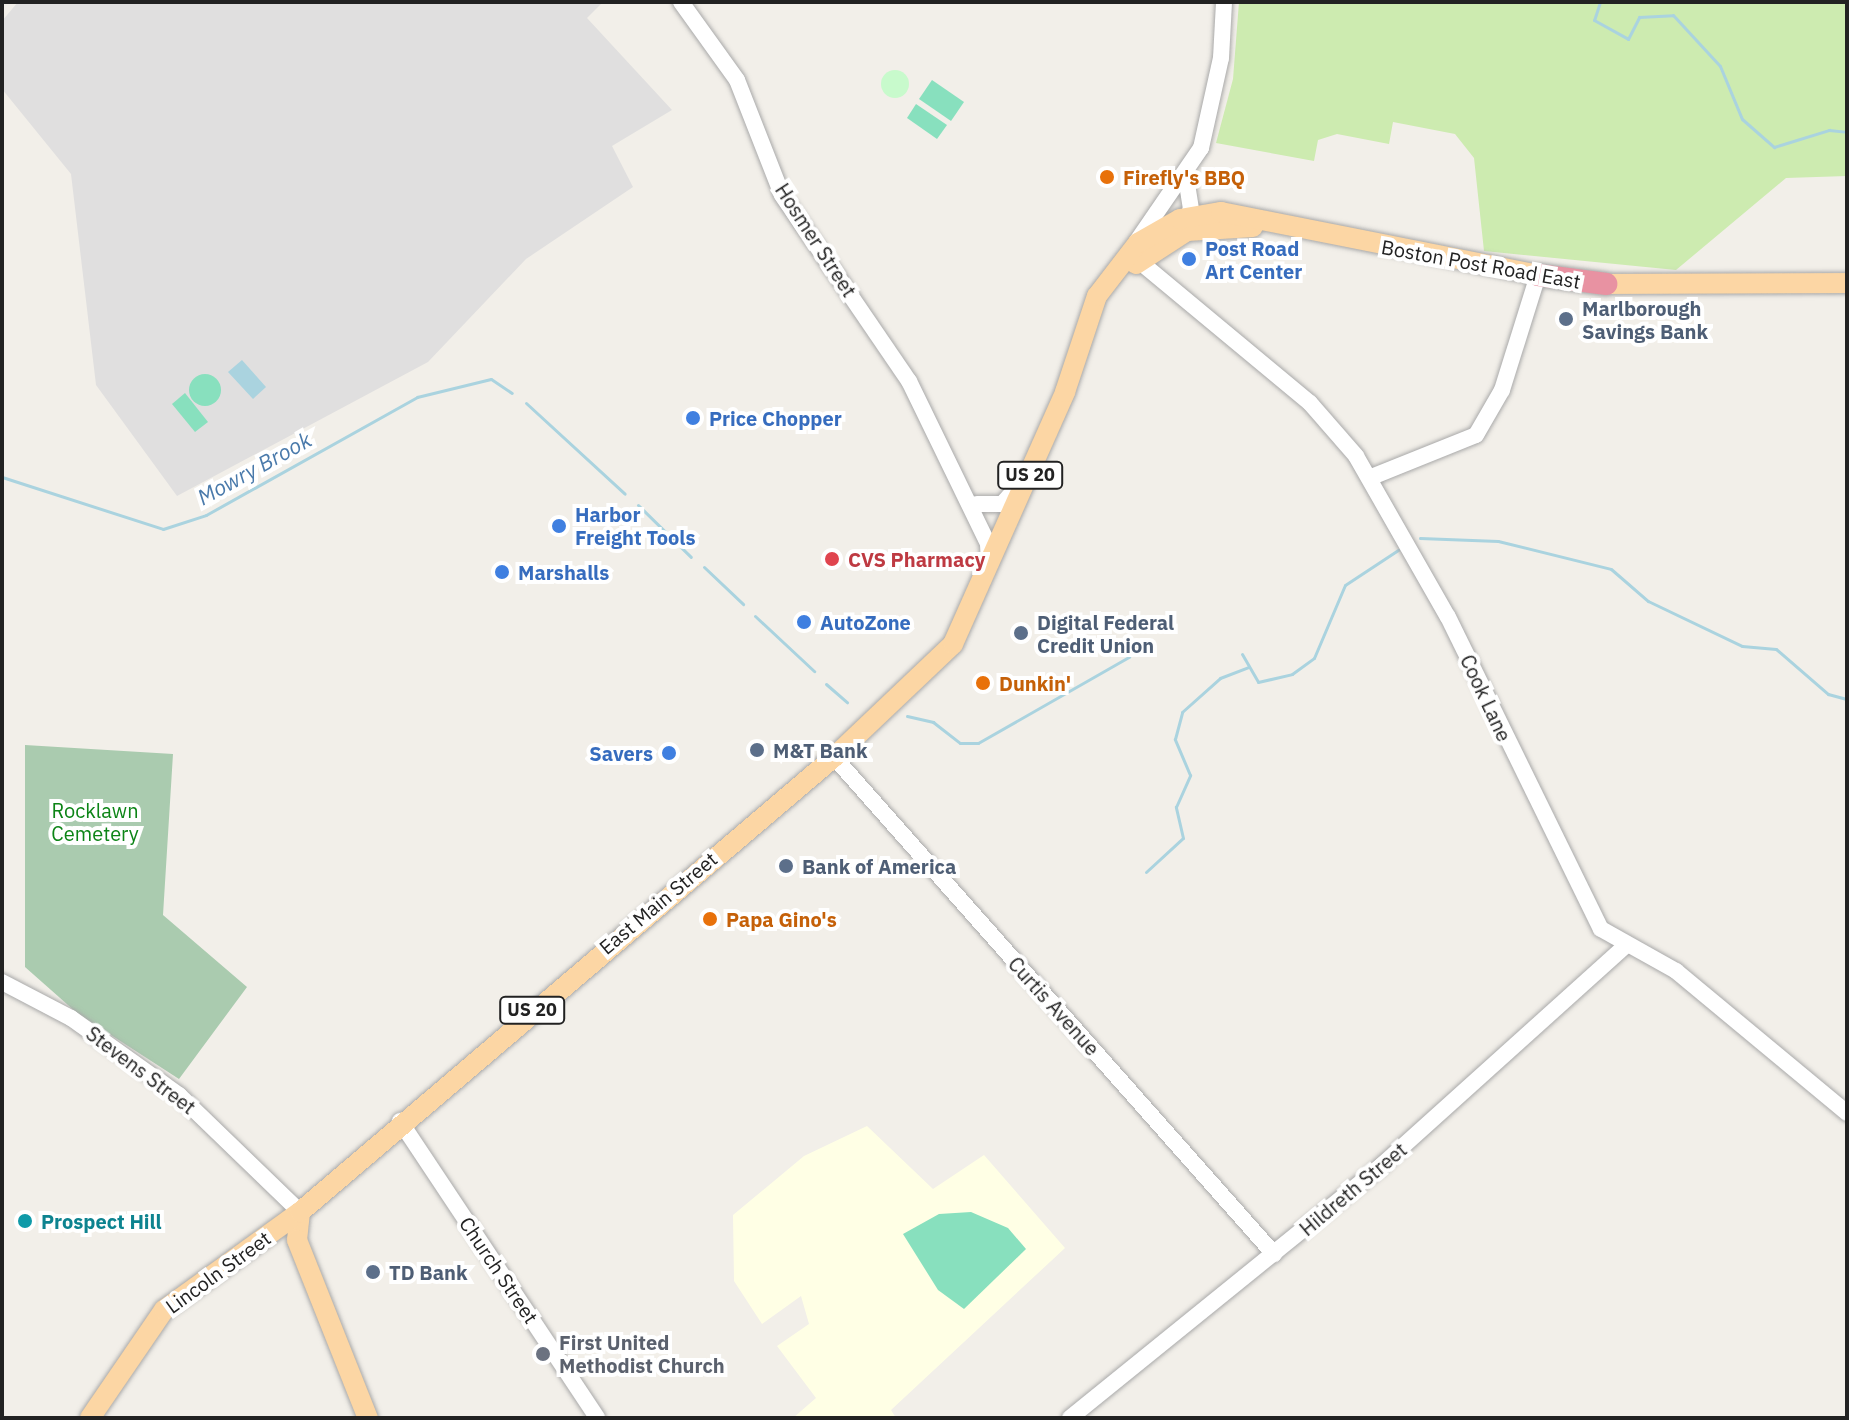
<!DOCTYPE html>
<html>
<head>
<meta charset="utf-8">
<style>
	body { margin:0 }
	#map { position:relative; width:1849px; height:1420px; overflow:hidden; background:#f2efe9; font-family:"IBM Plex Sans",sans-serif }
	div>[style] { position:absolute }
	.residential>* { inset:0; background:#e0dfdf }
	.education>* { inset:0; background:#ffffe5 }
	.grass>* { inset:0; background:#cdebb0 }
	.cemetery>* { inset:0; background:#aacbaf }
	.park>* { inset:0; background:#c8facc }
	.round { border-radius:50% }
	.pitch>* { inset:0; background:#88e0be }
	.water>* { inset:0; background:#aad3df }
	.stream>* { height:3px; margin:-1.5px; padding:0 1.5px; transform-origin:1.5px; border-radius:1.5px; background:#aad3df }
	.roads { filter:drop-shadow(0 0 2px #a9a9a9) drop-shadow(0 0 2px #a9a9a9) }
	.minor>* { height:16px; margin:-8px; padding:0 8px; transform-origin:8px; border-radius:8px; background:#fff }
	.major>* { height:20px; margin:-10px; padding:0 10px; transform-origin:10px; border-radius:10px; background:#fcd6a4 }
	.highway>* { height:22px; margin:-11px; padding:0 11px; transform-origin:11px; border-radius:11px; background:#e892a2 }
	.dots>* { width:22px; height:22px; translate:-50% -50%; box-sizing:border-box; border:4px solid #fff; border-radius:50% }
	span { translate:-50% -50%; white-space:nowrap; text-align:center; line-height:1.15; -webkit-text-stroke:8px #fff; paint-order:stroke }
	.shield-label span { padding:2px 6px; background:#fff; border:2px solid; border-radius:6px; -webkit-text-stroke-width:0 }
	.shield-label { font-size:18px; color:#222; font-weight:700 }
	.food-label { font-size:20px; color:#c56008; font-weight:700 }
	.left { translate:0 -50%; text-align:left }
	.street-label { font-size:20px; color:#222 }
	.shop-label { font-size:20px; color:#366cbe; font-weight:700 }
	.right { translate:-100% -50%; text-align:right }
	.service-label { font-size:20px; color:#4e5e75; font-weight:700 }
	.health-label { font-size:20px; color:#be3a42; font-weight:700 }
	.park-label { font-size:20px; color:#0c8416 }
	.culture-label { font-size:20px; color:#0d838f; font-weight:700 }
	.worship-label { font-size:20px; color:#5b616d; font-weight:700 }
	.water-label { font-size:22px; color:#4a7aab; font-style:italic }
	.frame { position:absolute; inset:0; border:4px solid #222; pointer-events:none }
</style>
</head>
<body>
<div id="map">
	<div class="residential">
		<i style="clip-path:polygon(18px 2px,603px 2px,587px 18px,672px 110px,612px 146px,633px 187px,526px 259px,428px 362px,177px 496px,96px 385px,71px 174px,2px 89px,2px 21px)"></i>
	</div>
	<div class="education">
		<i style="clip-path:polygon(867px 1126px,933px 1189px,984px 1155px,1065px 1248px,891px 1410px,896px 1418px,793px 1418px,816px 1398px,777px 1346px,809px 1324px,801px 1296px,762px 1324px,734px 1281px,733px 1215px,804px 1156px)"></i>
	</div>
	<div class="grass">
		<i style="clip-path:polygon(1239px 2px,1847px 2px,1847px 176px,1786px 178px,1676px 270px,1484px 251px,1474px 158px,1455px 134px,1393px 122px,1389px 144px,1337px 134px,1318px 140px,1314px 161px,1216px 143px,1233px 79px)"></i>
	</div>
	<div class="cemetery">
		<i style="clip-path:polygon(25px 745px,173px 754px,163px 915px,247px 987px,179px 1079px,77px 1013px,25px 967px)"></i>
	</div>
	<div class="park">
		<i class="round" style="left:881px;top:70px;width:28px;height:28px"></i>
	</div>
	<div class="pitch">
		<i style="clip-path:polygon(932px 80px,964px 102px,951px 121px,919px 99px)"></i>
		<i style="clip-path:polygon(916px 104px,947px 125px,937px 139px,907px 118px)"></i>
		<i class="round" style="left:189px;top:374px;width:32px;height:32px"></i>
		<i style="clip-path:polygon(185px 393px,208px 422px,195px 432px,172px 404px)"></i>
		<i style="clip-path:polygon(971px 1212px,1008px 1228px,1026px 1249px,964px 1309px,938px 1290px,903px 1234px,939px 1214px)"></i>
	</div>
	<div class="water">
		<i style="clip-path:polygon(242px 360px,266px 387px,253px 399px,228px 372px)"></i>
	</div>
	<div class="stream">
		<i style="left:1600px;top:2px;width:19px;rotate:108deg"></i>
		<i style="left:1594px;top:20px;width:39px;rotate:29deg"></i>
		<i style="left:1628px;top:39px;width:25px;rotate:-63deg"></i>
		<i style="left:1639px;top:17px;width:34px;rotate:-3deg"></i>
		<i style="left:1673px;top:15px;width:69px;rotate:47.3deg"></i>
		<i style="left:1720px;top:66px;width:57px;rotate:67.5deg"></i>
		<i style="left:1742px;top:119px;width:43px;rotate:41.2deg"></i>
		<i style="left:1774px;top:147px;width:58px;rotate:-17.2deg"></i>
		<i style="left:1829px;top:130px;width:18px;rotate:6deg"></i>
		<i style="left:526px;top:403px;width:134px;rotate:42.6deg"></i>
		<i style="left:2px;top:477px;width:169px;rotate:17.9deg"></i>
		<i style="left:163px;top:529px;width:45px;rotate:-18deg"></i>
		<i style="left:206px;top:515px;width:242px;rotate:-29.2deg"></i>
		<i style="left:417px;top:397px;width:76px;rotate:-13.7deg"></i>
		<i style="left:491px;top:379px;width:25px;rotate:34deg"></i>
		<i style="left:638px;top:505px;width:74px;rotate:44.5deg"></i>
		<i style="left:1420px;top:538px;width:78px;rotate:2.2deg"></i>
		<i style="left:1498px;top:541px;width:116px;rotate:13.9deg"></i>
		<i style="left:1611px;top:569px;width:49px;rotate:40.9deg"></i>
		<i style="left:1648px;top:601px;width:104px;rotate:25.6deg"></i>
		<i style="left:1742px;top:646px;width:34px;rotate:5deg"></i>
		<i style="left:1776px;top:649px;width:69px;rotate:40.9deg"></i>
		<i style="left:1828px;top:694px;width:20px;rotate:15deg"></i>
		<i style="left:704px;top:567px;width:54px;rotate:43.5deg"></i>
		<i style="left:755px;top:616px;width:81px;rotate:43deg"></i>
		<i style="left:1242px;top:654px;width:32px;rotate:60deg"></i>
		<i style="left:1258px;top:682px;width:35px;rotate:-13deg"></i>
		<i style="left:1292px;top:674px;width:27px;rotate:-36deg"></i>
		<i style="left:1314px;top:658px;width:79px;rotate:-67deg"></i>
		<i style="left:1345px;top:585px;width:64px;rotate:-33.4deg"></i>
		<i style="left:826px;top:684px;width:28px;rotate:41deg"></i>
		<i style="left:907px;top:716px;width:27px;rotate:13deg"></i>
		<i style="left:933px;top:722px;width:34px;rotate:38deg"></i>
		<i style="left:960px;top:743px;width:18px"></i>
		<i style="left:978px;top:743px;width:174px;rotate:-29.7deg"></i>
		<i style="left:1146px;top:872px;width:50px;rotate:-42.6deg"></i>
		<i style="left:1183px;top:838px;width:32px;rotate:-103deg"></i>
		<i style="left:1176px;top:807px;width:35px;rotate:-66deg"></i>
		<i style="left:1190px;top:775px;width:39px;rotate:-113deg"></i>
		<i style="left:1175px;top:739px;width:28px;rotate:-75deg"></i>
		<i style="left:1182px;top:712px;width:51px;rotate:-41.8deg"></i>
		<i style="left:1220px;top:678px;width:31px;rotate:-21deg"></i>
	</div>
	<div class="roads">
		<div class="minor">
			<i style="left:681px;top:2px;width:96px;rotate:54.3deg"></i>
			<i style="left:737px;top:80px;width:123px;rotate:68.6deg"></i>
			<i style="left:782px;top:195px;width:225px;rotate:55.7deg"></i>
			<i style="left:909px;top:381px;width:181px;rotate:64.1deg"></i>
			<i style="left:988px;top:544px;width:17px;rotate:87deg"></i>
			<i style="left:1184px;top:226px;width:18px;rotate:-68deg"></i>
			<i style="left:1191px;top:209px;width:31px;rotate:-99deg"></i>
			<i style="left:1137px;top:241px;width:113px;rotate:-55.5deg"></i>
			<i style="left:1201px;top:148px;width:92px;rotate:-77.5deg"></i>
			<i style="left:1221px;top:58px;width:56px;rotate:-86.9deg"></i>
			<i style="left:1139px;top:261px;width:222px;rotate:39.7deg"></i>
			<i style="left:1310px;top:403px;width:70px;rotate:49deg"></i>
			<i style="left:1356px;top:456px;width:185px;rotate:60.3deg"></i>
			<i style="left:1448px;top:617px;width:347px;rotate:63.9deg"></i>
			<i style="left:1601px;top:929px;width:86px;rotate:29.2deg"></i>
			<i style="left:1676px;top:971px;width:222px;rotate:39.7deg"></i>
			<i style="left:1369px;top:478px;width:115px;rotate:-21.9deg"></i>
			<i style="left:1476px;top:435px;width:52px;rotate:-60deg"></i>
			<i style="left:1502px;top:390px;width:121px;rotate:-72.6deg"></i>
			<i style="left:977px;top:504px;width:25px"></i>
			<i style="left:1002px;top:504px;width:25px;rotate:-48deg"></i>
			<i style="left:834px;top:757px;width:664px;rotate:48.48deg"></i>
			<i style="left:2px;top:982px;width:78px;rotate:27.6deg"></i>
			<i style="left:71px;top:1018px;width:133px;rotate:35.5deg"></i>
			<i style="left:179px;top:1095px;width:168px;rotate:44deg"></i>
			<i style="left:400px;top:1121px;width:356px;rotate:56.4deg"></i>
			<i style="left:1070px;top:1418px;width:402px;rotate:-39deg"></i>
			<i style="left:1382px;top:1165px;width:327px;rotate:-42deg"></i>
		</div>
		<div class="major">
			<i style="left:1136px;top:264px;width:61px;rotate:-32.9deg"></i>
			<i style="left:1187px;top:231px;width:66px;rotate:-3.5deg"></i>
			<i style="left:1606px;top:284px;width:241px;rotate:-0.2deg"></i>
			<i style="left:300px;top:1212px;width:28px;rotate:96deg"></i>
			<i style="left:297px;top:1240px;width:192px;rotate:68.3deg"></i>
			<i style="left:90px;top:1418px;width:131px;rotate:-55.6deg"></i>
			<i style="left:164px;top:1310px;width:168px;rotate:-35.8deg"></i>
			<i style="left:300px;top:1212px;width:702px;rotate:-40.43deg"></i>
			<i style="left:834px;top:757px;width:164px;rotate:-43.5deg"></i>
			<i style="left:953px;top:644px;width:276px;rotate:-66deg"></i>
			<i style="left:1065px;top:392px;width:101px;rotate:-71.6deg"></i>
			<i style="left:1097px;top:296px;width:67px;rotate:-52.3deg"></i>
			<i style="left:1138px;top:243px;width:48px;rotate:-29.7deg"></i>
			<i style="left:1180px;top:219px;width:42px;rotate:-9.7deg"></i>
			<i style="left:1221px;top:212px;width:323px;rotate:11.2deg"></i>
		</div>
		<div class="highway">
			<i style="left:1538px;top:275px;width:69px;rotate:7.5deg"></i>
		</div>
	</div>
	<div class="dots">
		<i style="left:1107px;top:177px;background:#e8710a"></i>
		<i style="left:1189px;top:259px;background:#3f7fe0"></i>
		<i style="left:1566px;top:319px;background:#5c6f8a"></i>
		<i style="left:693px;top:418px;background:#3f7fe0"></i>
		<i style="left:559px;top:526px;background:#3f7fe0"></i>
		<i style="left:832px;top:559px;background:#e0444e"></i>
		<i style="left:502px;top:572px;background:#3f7fe0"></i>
		<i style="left:804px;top:622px;background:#3f7fe0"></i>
		<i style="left:1021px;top:633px;background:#5c6f8a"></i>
		<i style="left:983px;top:683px;background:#e8710a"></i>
		<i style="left:757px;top:750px;background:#5c6f8a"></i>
		<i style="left:669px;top:753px;background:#3f7fe0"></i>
		<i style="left:786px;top:866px;background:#5c6f8a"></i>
		<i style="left:710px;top:919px;background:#e8710a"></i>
		<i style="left:25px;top:1221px;background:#0f9aa8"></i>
		<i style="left:373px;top:1272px;background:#5c6f8a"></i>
		<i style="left:543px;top:1354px;background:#6b7280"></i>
	</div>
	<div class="shield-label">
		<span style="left:1030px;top:475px">US 20</span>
		<span style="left:532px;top:1010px">US 20</span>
	</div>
	<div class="food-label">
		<span class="left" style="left:1123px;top:177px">Firefly's BBQ</span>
		<span class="left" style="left:999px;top:683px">Dunkin'</span>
		<span class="left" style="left:726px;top:919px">Papa Gino's</span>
	</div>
	<div class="street-label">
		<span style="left:816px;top:240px;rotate:57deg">Hosmer Street</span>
		<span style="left:1481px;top:264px;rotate:10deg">Boston Post Road East</span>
		<span style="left:1486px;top:698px;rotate:65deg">Cook Lane</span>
		<span style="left:658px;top:903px;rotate:-40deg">East Main Street</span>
		<span style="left:1054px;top:1006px;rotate:48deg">Curtis Avenue</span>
		<span style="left:141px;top:1070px;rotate:37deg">Stevens Street</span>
		<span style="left:1353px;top:1189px;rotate:-40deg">Hildreth Street</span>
		<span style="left:499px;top:1270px;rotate:56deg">Church Street</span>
		<span style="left:218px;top:1272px;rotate:-36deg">Lincoln Street</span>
	</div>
	<div class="shop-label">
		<span class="left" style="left:1205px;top:260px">Post Road<br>Art Center</span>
		<span class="left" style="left:709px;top:418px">Price Chopper</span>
		<span class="left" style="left:575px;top:526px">Harbor<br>Freight Tools</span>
		<span class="left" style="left:518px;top:572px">Marshalls</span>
		<span class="left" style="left:820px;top:622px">AutoZone</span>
		<span class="right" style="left:653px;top:753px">Savers</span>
	</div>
	<div class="service-label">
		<span class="left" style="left:1582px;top:320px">Marlborough<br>Savings Bank</span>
		<span class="left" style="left:1037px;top:634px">Digital Federal<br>Credit Union</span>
		<span class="left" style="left:773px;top:750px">M&amp;T Bank</span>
		<span class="left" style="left:802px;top:866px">Bank of America</span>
		<span class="left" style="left:389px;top:1272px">TD Bank</span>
	</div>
	<div class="health-label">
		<span class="left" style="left:848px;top:559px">CVS Pharmacy</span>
	</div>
	<div class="park-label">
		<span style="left:95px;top:822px">Rocklawn<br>Cemetery</span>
	</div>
	<div class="culture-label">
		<span class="left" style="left:41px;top:1221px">Prospect Hill</span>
	</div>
	<div class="worship-label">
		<span class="left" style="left:559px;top:1354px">First United<br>Methodist Church</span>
	</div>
	<div class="water-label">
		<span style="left:254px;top:468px;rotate:-29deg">Mowry Brook</span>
	</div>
	<div class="frame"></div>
</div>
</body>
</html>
